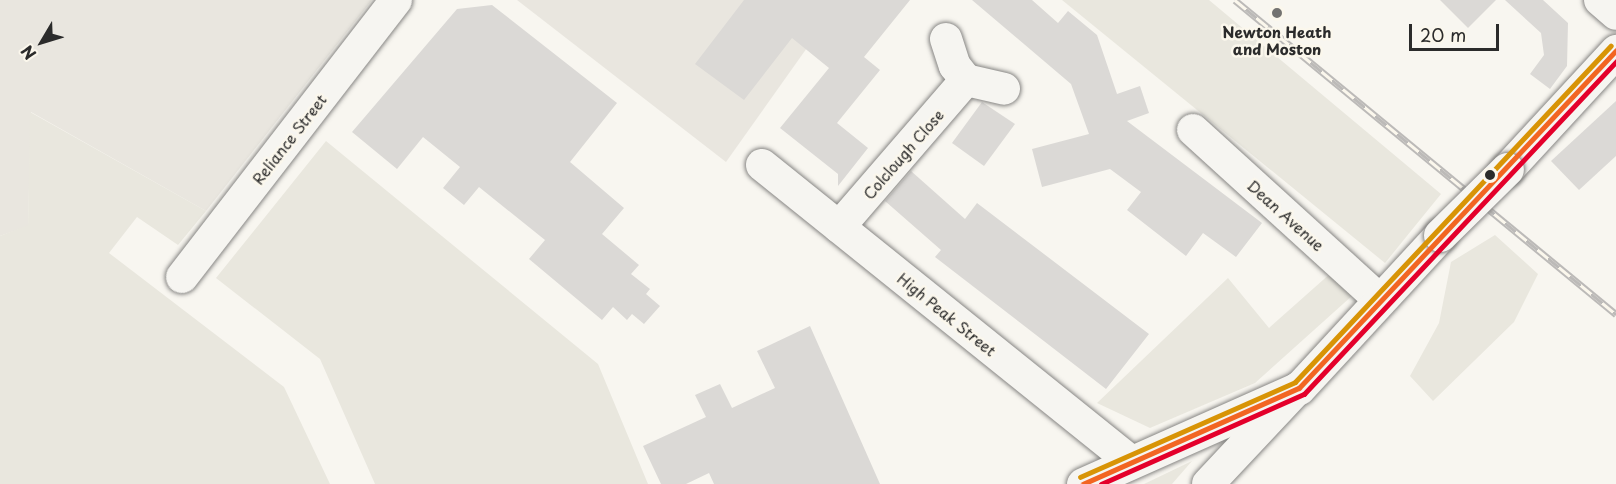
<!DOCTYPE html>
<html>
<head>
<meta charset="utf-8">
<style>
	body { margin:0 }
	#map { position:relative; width:1616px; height:484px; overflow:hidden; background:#f8f6f0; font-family:"Playpen Sans",sans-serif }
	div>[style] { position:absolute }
	.built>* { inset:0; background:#e9e6df }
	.green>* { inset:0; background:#e9e7de }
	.building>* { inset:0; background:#dbd9d6 }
	.roads { filter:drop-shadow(0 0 2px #878684) drop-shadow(0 0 2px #878684) }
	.street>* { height:32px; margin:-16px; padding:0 16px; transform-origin:16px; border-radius:16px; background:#f6f5f1 }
	.secondary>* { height:33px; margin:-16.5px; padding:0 16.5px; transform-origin:16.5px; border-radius:16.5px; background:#f6f5f1 }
	.rail>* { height:7px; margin-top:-3.5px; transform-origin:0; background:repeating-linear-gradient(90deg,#fbf7ec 0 14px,#bcbab8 0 28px); box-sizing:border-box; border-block:2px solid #bcbab8 }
	.bridges { filter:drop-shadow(0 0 2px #878684) drop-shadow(0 0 2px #878684) }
	.secondary-bridge>* { height:33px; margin:-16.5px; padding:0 16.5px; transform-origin:16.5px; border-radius:16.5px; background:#f6f5f1 }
	.bus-1>* { height:4.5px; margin:-2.25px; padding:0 2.25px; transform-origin:2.25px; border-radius:2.25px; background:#f26522 }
	.bus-2>* { height:4.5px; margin:-2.25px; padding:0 2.25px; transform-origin:2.25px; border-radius:2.25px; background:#e4002b }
	.bus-3>* { height:4.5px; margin:-2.25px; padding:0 2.25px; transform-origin:2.25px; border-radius:2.25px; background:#d89406 }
	.dots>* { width:16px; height:16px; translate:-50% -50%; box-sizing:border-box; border:3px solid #fbf7ec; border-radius:50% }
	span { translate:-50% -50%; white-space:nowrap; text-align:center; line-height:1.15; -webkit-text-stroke:5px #fbf7ec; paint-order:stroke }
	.poi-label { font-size:15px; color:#2b2b2b; font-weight:700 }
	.street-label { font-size:15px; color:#2b2b2b }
	.north { position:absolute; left:12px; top:12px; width:60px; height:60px; -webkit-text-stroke:4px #fbf7ec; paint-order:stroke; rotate:232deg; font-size:16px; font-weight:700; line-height:24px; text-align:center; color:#2b2b2b }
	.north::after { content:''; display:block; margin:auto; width:21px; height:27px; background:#2b2b2b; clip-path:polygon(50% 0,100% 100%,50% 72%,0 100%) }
	.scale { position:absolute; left:1409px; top:24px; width:90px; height:27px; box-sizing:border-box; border:3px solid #2b2b2b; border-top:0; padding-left:8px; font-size:18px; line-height:21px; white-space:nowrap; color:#2b2b2b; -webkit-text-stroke:4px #fbf7ec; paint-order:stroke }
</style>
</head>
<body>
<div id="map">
	<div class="built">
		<i style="clip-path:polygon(0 0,372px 0,206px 211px,31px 112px,28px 226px,0 236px)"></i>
		<i style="clip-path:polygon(517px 0,841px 0,726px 162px)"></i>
	</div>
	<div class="green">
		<i style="clip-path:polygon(1062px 0,1209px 0,1441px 194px,1385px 263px)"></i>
		<i style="clip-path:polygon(30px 112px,206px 211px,178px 245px,137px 217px,109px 253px,284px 387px,330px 484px,0 484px,0 236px,28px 225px)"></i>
		<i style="clip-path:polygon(326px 141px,598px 364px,648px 484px,375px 484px,320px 359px,216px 278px)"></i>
		<i style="clip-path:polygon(1495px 235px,1538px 274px,1514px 322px,1433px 401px,1410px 376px,1439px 323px,1451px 262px)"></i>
		<i style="clip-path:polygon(1332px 272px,1353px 295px,1255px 383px,1150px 428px,1097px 403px,1228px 278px,1269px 328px)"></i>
		<i style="clip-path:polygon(1192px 461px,1172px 484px,1144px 484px)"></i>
	</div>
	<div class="building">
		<i style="clip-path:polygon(744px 0,910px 0,864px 57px,880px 70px,837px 123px,868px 148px,838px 186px,838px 174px,780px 128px,829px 68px,792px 38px,744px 100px,695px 64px)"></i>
		<i style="clip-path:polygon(972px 0,1032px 0,1058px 23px,1068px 11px,1097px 35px,1117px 94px,1140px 86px,1149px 113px,1127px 121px,1262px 223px,1236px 257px,1203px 233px,1186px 256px,1127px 210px,1141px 192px,1110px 169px,1042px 187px,1032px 149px,1089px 134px,1071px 84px)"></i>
		<i style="clip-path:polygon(1440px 0,1496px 0,1468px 28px)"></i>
		<i style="clip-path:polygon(1505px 0,1543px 0,1568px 23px,1567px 66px,1550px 89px,1530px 74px,1544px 55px,1541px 33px)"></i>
		<i style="clip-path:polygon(492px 5px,617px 103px,570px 162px,624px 208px,602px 234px,639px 265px,631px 274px,650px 289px,646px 294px,660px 306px,644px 324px,632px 314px,627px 320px,613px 307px,602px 320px,529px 259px,545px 240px,479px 187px,464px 205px,443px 188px,460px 167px,423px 137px,397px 169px,352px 132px,457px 9px)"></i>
		<i style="clip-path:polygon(1616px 101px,1616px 156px,1579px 190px,1551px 161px)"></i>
		<i style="clip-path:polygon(982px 102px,1015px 124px,984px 166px,952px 143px)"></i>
		<i style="clip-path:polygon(911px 171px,965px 219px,977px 203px,1149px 334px,1106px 389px,935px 257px,941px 250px,885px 201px)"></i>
		<i style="clip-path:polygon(810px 326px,880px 484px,714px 484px,709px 473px,686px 484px,661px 484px,643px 446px,706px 417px,695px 395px,720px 384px,732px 408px,775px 388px,757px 351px)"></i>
	</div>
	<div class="roads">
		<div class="street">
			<i style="left:1600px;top:0;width:21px;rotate:41deg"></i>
			<i style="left:946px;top:39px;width:28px;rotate:72deg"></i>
			<i style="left:955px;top:66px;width:18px;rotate:52deg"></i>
			<i style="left:966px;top:80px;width:39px;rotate:13deg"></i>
			<i style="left:1193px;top:130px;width:253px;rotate:42.3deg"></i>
			<i style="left:762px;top:165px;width:474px;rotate:38.8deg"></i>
			<i style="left:839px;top:227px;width:194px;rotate:-49.2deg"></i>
			<i style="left:182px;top:277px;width:350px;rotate:-52.3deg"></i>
			<i style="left:1208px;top:484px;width:132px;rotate:-46.8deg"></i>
		</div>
		<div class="secondary">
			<i style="left:1507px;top:169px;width:161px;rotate:-47.3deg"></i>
			<i style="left:1083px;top:484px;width:236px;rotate:-24deg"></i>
			<i style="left:1299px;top:388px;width:208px;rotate:-47.3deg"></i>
		</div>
	</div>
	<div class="rail">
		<i style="left:1235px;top:0;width:494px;rotate:39.5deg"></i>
	</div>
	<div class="bridges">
		<div class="secondary-bridge">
			<i style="left:1440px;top:235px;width:94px;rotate:-44.6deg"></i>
		</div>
	</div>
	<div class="bus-1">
		<i style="left:1083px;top:484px;width:236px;rotate:-24deg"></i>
		<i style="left:1299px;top:388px;width:463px;rotate:-46.8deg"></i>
	</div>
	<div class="bus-2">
		<i style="left:1101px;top:484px;width:222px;rotate:-23.9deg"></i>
		<i style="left:1304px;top:394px;width:456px;rotate:-46.8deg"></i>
	</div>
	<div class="bus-3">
		<i style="left:1080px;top:477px;width:235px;rotate:-23.8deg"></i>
		<i style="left:1295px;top:382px;width:461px;rotate:-46.8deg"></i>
	</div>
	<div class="dots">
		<i style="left:1277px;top:13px;background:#737270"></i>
		<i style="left:1490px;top:175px;background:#2b2b2b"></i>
	</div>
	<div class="poi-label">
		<span style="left:1277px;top:40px">Newton Heath<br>and Moston</span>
	</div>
	<div class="street-label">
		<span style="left:289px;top:139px;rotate:-52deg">Reliance Street</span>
		<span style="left:903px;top:154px;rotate:-49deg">Colclough Close</span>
		<span style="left:1286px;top:215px;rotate:42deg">Dean Avenue</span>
		<span style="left:947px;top:314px;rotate:39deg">High Peak Street</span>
	</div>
	<div class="north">N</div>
	<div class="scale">20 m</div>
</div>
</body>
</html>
